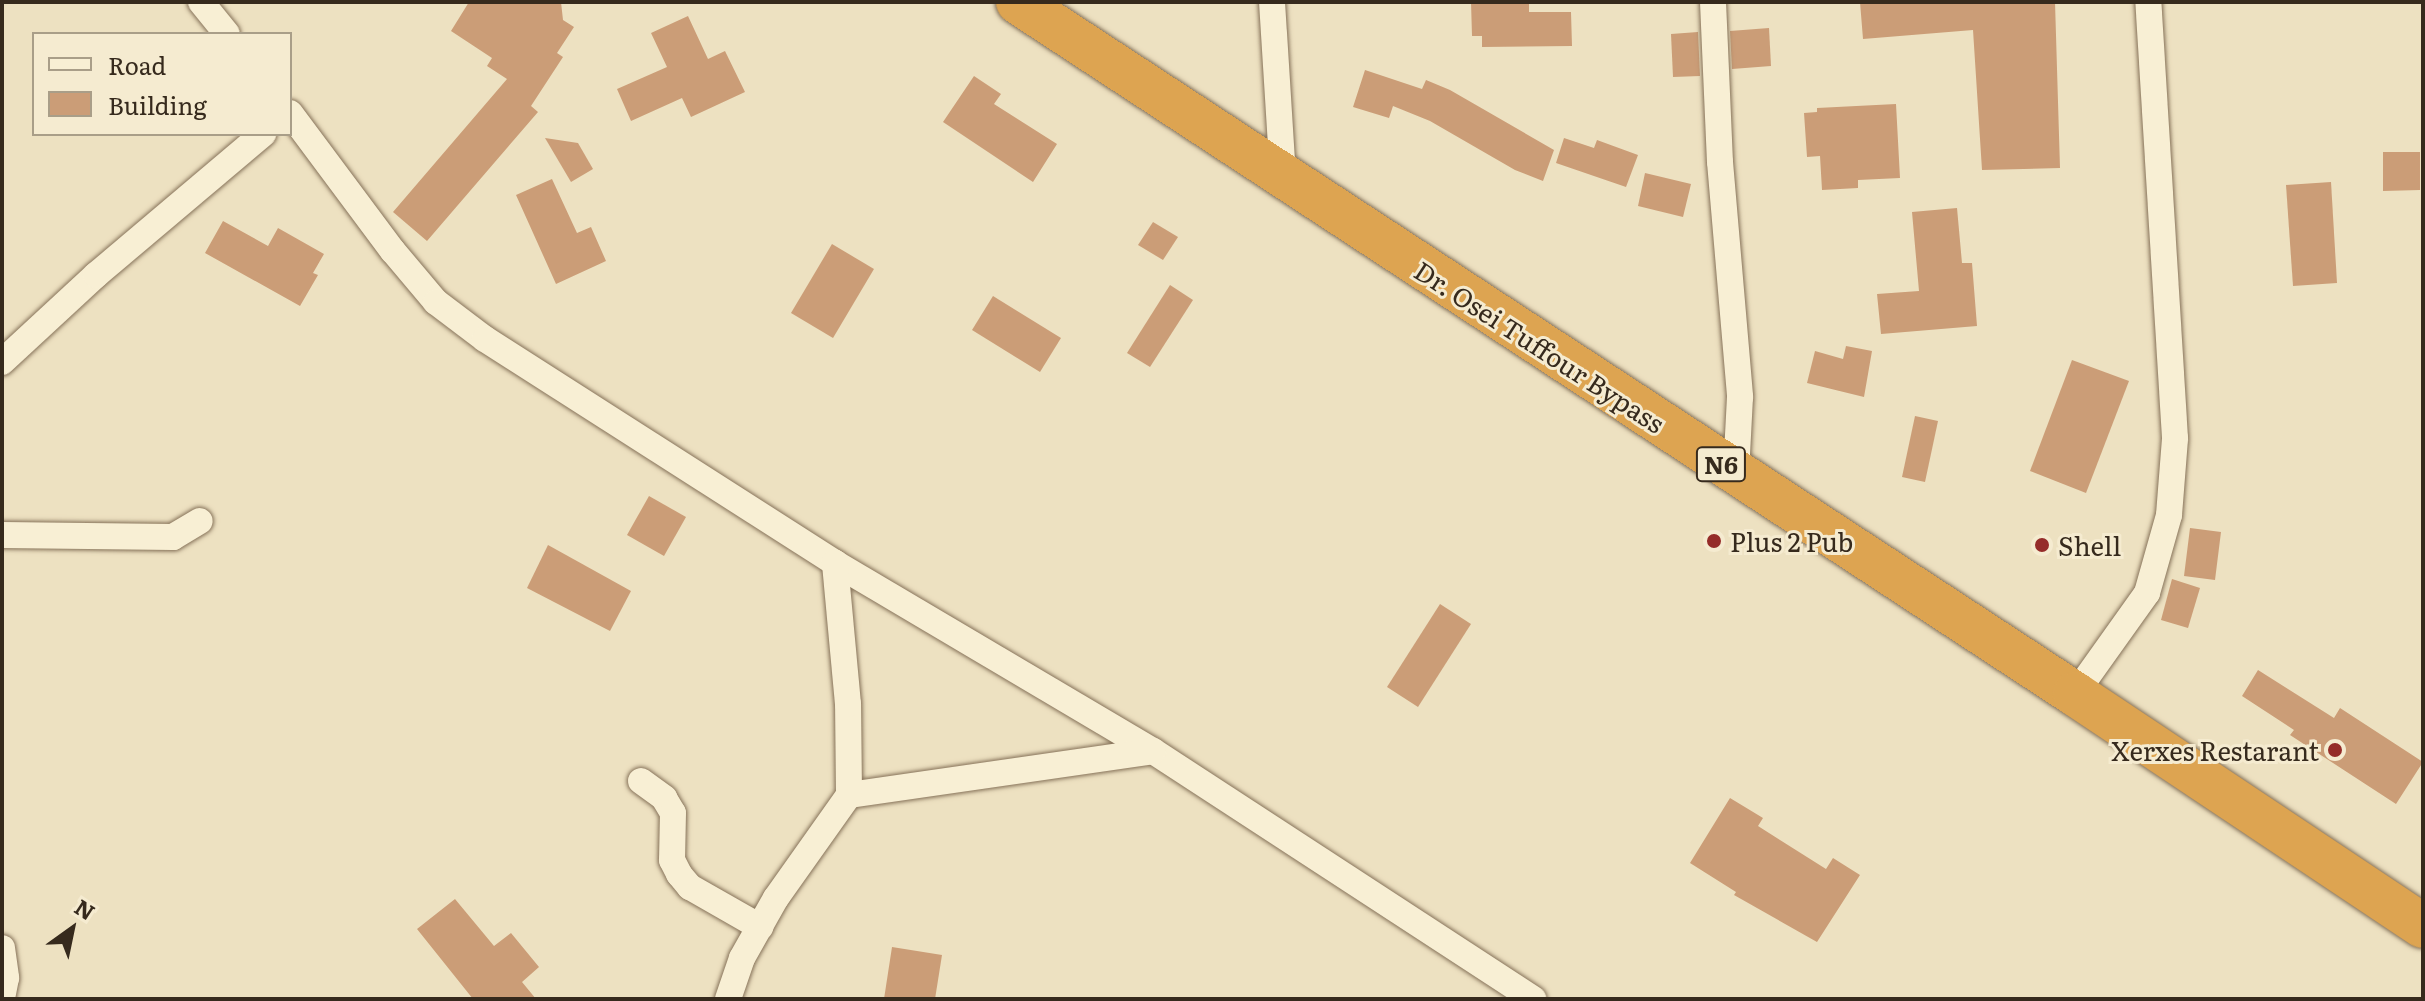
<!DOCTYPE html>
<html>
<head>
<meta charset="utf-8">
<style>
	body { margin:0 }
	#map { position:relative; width:2425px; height:1001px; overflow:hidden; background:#ede1c1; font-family:Literata,serif }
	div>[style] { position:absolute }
	.building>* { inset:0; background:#cb9d77 }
	.roads { filter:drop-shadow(0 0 2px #867259) drop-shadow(0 0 2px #867259) }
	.street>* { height:26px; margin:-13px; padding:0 13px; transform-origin:13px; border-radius:13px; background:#f8efd4 }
	.highway>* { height:44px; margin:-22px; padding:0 22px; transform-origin:22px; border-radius:22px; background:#dda451 }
	.dots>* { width:22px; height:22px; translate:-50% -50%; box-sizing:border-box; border:4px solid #f5ebd0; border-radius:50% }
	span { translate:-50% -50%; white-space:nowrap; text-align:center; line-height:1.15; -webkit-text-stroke:6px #f5ebd0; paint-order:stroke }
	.shield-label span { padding:2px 6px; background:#f5ebd0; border:2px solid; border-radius:6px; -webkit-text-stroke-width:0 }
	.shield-label { font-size:24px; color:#362a1d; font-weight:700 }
	.street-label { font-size:26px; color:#362a1d }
	.poi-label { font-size:26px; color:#362a1d }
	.left { translate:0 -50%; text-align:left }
	.right { translate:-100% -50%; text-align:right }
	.frame { position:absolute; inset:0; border:4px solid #362a1d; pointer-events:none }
	.legend { position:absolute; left:32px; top:32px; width:260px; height:104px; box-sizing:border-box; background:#f5ebd0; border:2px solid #a99e88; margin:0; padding:10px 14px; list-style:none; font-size:24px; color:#362a1d }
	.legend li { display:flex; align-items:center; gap:16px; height:40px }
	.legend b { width:40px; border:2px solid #a99e88 }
	.north { position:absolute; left:32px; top:889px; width:80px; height:80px; -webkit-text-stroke:6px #f5ebd0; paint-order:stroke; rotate:33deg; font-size:22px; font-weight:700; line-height:32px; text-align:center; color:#362a1d }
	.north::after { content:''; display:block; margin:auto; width:28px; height:36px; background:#362a1d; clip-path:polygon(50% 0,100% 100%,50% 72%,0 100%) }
</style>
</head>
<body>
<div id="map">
	<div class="building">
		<i style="clip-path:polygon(469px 2px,561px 2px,563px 20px,574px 27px,557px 53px,563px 57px,531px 106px,538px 112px,427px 241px,393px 212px,507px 79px,487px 66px,492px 58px,451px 31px)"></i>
		<i style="clip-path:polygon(1471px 2px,1529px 2px,1529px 12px,1571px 12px,1572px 46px,1482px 47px,1482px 36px,1472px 36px)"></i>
		<i style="clip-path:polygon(1860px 2px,2055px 2px,2060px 168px,1982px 170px,1973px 30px,1863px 39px)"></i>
		<i style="clip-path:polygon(688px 16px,708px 59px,725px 51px,745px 92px,691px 117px,682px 98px,631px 121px,617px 89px,667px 67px,651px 33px)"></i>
		<i style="clip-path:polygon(1769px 28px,1771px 66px,1732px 69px,1730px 31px)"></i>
		<i style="clip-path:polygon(1698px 32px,1700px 76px,1673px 77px,1671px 34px)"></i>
		<i style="clip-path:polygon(1365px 70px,1422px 89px,1426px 80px,1450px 90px,1554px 150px,1543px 181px,1515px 170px,1430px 121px,1393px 106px,1389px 118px,1353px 107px)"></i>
		<i style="clip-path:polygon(974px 76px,1001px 94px,994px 104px,1057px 144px,1033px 182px,943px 122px)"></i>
		<i style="clip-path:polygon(1896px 104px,1900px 178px,1858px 180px,1858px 188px,1822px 190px,1820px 156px,1807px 157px,1804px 113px,1817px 112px,1817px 108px)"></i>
		<i style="clip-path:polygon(545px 138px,578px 143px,593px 169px,571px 182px)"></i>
		<i style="clip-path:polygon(1564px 138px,1594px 148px,1597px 140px,1638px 155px,1626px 187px,1556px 163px)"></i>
		<i style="clip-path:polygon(2383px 152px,2420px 152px,2420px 190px,2383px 191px)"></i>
		<i style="clip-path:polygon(1645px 173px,1691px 184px,1683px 217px,1638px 206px)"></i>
		<i style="clip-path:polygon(552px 179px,577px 233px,591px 227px,606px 261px,556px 284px,516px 195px)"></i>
		<i style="clip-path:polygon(2331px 182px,2337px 283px,2293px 286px,2286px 185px)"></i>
		<i style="clip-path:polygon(1957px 208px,1962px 263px,1972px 263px,1977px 326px,1881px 334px,1877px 294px,1919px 291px,1912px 212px)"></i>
		<i style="clip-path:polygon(223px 221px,268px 246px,278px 228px,324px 254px,313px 273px,318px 275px,300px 306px,205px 253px)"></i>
		<i style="clip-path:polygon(1153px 222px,1178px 237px,1163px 260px,1138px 245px)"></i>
		<i style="clip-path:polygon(832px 244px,874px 269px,833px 338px,791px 313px)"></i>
		<i style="clip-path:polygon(1170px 285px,1193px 300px,1150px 367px,1127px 353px)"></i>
		<i style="clip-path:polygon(993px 296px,1061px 338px,1040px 372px,972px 330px)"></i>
		<i style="clip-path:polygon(1846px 346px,1872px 351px,1864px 397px,1807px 383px,1815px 351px,1843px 359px)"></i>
		<i style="clip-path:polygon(2072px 360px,2129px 381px,2086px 493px,2030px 471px)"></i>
		<i style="clip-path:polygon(1915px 416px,1938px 421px,1925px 482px,1902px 477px)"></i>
		<i style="clip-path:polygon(649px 496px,686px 517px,664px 556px,627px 535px)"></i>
		<i style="clip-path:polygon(2190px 528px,2221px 532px,2215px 580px,2184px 576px)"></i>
		<i style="clip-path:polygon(548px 545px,631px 591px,610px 631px,527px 588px)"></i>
		<i style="clip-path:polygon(2172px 579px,2200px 588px,2188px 628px,2161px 620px)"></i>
		<i style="clip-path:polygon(1440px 604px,1471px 624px,1418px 707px,1387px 687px)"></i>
		<i style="clip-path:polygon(2258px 670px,2334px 718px,2340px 708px,2423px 762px,2396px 804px,2290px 735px,2294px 730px,2242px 696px)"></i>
		<i style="clip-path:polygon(1730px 798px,1763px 818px,1758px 826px,1826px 869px,1833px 858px,1860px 875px,1817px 942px,1734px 895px,1736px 892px,1690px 863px)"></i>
		<i style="clip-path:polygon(455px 899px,494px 946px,511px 933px,539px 967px,522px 982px,536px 999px,473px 999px,417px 929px)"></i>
		<i style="clip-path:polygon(892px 947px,942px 955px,935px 999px,884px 999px)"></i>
	</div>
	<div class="roads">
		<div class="street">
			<i style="left:201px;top:2px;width:41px;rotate:50.9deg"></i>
			<i style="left:1272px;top:2px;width:176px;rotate:86.4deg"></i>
			<i style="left:1713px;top:2px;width:160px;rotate:87.5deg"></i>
			<i style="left:1720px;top:162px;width:236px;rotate:85.1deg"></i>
			<i style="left:1740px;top:397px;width:77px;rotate:93deg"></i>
			<i style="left:290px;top:113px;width:172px;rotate:53.3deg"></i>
			<i style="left:393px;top:251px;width:67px;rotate:49.9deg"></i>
			<i style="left:436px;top:302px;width:61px;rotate:37.1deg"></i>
			<i style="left:485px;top:339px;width:416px;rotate:32.6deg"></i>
			<i style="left:835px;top:563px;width:369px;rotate:30.6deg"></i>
			<i style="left:1153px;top:751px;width:454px;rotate:33.1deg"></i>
			<i style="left:2px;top:362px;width:128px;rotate:-42.8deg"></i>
			<i style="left:96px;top:275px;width:219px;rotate:-40.2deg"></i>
			<i style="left:2px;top:535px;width:171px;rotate:0.7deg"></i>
			<i style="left:173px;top:537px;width:31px;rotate:-31deg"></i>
			<i style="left:2075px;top:694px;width:124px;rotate:-54.5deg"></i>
			<i style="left:2147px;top:593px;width:81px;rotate:-74.2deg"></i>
			<i style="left:2169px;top:515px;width:77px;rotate:-85.5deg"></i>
			<i style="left:2175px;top:438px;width:437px;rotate:-93.5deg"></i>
			<i style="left:641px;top:781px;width:29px;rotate:36deg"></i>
			<i style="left:664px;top:798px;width:17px;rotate:59deg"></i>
			<i style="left:673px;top:813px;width:47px;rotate:91.2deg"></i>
			<i style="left:672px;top:860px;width:16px;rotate:63deg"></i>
			<i style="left:679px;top:874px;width:17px;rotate:50deg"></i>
			<i style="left:690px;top:887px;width:81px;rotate:29.7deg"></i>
			<i style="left:849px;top:795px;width:307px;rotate:-8.2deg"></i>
			<i style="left:2px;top:948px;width:30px;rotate:82deg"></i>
			<i style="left:6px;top:978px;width:20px;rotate:101deg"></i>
			<i style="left:728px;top:999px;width:43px;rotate:-71.1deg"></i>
			<i style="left:742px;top:958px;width:69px;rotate:-60.5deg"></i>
			<i style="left:776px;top:898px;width:126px;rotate:-54.7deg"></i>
			<i style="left:849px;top:795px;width:91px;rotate:-90.6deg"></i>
			<i style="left:848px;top:704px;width:142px;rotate:-95.3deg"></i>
		</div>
		<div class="highway">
			<i style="left:1018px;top:2px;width:1263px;rotate:33.21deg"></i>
			<i style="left:2075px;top:694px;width:418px;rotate:33.7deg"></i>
		</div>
	</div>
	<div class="dots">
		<i style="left:1714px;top:541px;background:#952c29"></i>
		<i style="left:2042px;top:545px;background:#952c29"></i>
		<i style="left:2335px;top:750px;background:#952c29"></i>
	</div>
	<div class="shield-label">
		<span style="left:1721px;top:464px">N6</span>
	</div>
	<div class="street-label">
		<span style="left:1540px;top:346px;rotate:33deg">Dr. Osei Tuffour Bypass</span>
	</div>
	<div class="poi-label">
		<span class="left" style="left:1730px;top:541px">Plus 2 Pub</span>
		<span class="left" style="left:2058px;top:545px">Shell</span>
		<span class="right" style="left:2319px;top:750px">Xerxes Restarant</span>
	</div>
	<div class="frame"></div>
	<ul class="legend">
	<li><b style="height:10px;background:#f8efd4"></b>Road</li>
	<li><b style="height:22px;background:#cb9d77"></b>Building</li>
	</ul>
	<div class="north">N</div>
</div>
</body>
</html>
